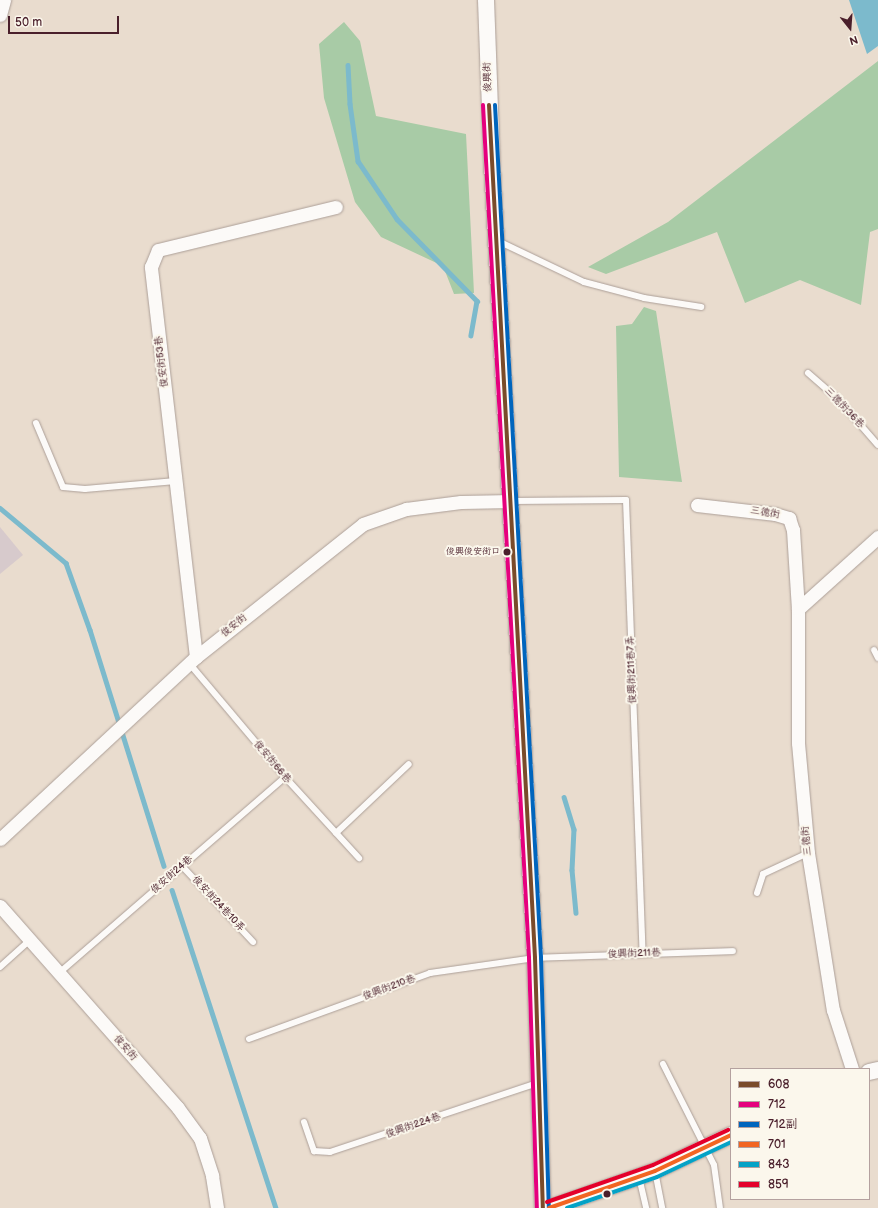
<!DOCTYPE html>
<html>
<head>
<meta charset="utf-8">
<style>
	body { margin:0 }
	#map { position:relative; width:878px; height:1208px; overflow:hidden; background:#e9dcce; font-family:"Balsamiq Sans","LXGW WenKai TC",sans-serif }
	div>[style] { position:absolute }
	.forest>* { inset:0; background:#a8cba6 }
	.water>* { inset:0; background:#7cbacc }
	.stream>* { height:4.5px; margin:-2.25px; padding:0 2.25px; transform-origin:2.25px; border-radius:2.25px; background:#7cbacc }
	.building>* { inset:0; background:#d7cacc }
	.roads { filter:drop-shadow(0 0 1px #ac9f98) drop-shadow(0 0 1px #ac9f98) }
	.service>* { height:6px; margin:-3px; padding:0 3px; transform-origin:3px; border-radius:3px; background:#fcfaf8 }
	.minor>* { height:13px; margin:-6.5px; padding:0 6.5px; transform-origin:6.5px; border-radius:6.5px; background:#fcfaf8 }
	.tertiary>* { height:16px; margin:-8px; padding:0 8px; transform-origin:8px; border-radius:8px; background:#fcfaf8 }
	.bus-1>* { height:4px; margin:-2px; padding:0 2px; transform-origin:2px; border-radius:2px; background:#7a4b2a }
	.bus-2>* { height:4px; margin:-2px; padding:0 2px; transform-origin:2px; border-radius:2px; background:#e5007d }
	.bus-3>* { height:4px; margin:-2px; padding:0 2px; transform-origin:2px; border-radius:2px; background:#0065bd }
	.bus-4>* { height:4px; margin:-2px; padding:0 2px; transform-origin:2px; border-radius:2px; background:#f26522 }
	.bus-5>* { height:4px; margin:-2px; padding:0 2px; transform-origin:2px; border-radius:2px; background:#04a2c6 }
	.bus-6>* { height:4px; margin:-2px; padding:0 2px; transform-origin:2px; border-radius:2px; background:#e4002b }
	.dots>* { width:11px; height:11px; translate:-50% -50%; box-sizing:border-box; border:2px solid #fbf7ec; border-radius:50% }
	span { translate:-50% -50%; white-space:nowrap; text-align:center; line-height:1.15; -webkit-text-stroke:4px #fbf7ec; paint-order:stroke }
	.bus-label { font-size:9px; color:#4a1f2b }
	.right { translate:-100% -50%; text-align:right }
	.street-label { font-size:10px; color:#4a1f2b }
	.legend { position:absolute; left:730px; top:1068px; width:140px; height:132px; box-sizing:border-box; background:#fbf7ec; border:1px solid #b4a19f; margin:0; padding:5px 7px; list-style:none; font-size:12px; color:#4a1f2b }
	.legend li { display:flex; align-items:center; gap:8px; height:20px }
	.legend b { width:20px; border:1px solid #b4a19f }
	.north { position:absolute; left:830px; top:8px; width:40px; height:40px; -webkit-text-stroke:3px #fbf7ec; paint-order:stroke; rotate:163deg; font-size:11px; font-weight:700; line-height:16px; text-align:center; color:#4a1f2b }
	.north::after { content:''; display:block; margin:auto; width:14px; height:18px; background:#4a1f2b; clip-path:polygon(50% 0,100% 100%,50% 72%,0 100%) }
	.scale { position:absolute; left:8px; top:16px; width:111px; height:18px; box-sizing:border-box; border:2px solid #4a1f2b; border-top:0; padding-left:5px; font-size:12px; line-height:14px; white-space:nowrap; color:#4a1f2b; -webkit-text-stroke:3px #fbf7ec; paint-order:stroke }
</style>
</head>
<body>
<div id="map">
	<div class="forest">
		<i style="clip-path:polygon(344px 22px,360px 41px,376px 116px,466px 134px,474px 293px,454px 294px,443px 266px,381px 237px,355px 202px,324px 98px,319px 44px)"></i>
		<i style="clip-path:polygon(878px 61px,878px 229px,870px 232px,861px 305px,800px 280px,745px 303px,717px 232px,606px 274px,588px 267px,668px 222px)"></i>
		<i style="clip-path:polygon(644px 307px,656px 311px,682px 482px,619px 477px,616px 326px,632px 324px)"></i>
	</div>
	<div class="water">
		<i style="clip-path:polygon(849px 0,878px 0,878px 46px,867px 54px)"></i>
	</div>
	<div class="stream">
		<i style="left:348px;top:65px;width:39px;rotate:87deg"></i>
		<i style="left:350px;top:104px;width:58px;rotate:82deg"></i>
		<i style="left:358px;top:161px;width:70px;rotate:56.1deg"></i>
		<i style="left:397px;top:219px;width:115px;rotate:45.7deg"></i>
		<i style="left:477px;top:301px;width:35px;rotate:100deg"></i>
		<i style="left:0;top:508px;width:86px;rotate:39.8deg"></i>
		<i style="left:66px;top:563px;width:71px;rotate:70.3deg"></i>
		<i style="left:90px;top:630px;width:247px;rotate:72.6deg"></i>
		<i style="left:564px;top:797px;width:34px;rotate:73deg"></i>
		<i style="left:574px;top:829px;width:41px;rotate:92.8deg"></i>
		<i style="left:572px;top:870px;width:43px;rotate:84.7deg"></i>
		<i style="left:172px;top:890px;width:335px;rotate:71.9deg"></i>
	</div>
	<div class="building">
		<i style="clip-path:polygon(0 527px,23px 555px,0 574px)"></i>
	</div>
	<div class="roads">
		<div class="service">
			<i style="left:498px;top:241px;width:95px;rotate:25.5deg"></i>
			<i style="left:584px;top:282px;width:62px;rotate:14.9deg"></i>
			<i style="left:644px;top:298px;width:58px;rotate:9deg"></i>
			<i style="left:808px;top:373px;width:38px;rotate:41deg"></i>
			<i style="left:837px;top:398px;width:62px;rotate:48.9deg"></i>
			<i style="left:36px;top:423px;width:69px;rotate:67.1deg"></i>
			<i style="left:63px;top:487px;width:22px;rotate:5deg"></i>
			<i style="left:85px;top:489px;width:91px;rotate:-5deg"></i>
			<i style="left:512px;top:501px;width:114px;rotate:-0.5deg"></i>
			<i style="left:626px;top:500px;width:453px;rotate:87.9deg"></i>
			<i style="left:874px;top:650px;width:9px;rotate:63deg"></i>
			<i style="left:189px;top:663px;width:149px;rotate:49.9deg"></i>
			<i style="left:285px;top:777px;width:110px;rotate:47.6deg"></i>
			<i style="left:336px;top:833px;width:100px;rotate:-43.4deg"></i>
			<i style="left:182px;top:866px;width:104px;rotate:46.9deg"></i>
			<i style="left:757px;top:893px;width:20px;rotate:-72deg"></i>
			<i style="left:763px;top:874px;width:50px;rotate:-25deg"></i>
			<i style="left:0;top:967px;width:40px;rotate:-42deg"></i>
			<i style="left:59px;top:973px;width:299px;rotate:-40.9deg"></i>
			<i style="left:249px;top:1039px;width:193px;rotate:-20deg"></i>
			<i style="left:430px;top:973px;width:106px;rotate:-8.1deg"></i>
			<i style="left:535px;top:958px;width:198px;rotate:-2deg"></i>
			<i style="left:663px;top:1064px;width:113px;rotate:63.2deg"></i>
			<i style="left:714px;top:1165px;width:43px;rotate:82.1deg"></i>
			<i style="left:304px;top:1122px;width:31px;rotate:71deg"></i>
			<i style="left:314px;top:1151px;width:16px;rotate:4deg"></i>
			<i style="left:330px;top:1152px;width:219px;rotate:-18.4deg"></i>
			<i style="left:655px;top:1171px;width:38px;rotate:79deg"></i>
			<i style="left:639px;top:1177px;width:32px;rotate:77deg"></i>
		</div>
		<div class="minor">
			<i style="left:0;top:15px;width:16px;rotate:-75deg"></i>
			<i style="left:697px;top:505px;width:79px;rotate:6.6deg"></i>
			<i style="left:775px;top:514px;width:15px;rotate:16deg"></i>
			<i style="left:789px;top:518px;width:13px;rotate:72deg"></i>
			<i style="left:793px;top:530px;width:79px;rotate:86.4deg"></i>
			<i style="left:798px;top:609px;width:134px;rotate:90deg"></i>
			<i style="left:798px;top:743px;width:110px;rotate:84.8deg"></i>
			<i style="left:808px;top:853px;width:159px;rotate:81deg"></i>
			<i style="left:833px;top:1010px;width:62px;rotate:72.1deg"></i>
			<i style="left:798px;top:609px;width:108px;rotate:-42deg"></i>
			<i style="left:196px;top:657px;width:393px;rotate:-96.6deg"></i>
			<i style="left:151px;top:267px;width:18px;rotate:-68deg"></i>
			<i style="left:158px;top:250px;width:183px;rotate:-13.6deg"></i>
			<i style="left:0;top:839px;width:267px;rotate:-42.9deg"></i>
			<i style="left:196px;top:657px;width:213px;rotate:-38.5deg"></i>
			<i style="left:363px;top:524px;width:46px;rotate:-19.2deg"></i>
			<i style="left:406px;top:509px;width:55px;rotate:-7.3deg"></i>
			<i style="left:461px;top:502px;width:51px;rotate:-1.1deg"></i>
			<i style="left:0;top:906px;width:269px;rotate:48.6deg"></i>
			<i style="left:178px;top:1108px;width:37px;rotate:54deg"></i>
			<i style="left:200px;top:1138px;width:40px;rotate:72deg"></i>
			<i style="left:212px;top:1176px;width:32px;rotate:81deg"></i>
		</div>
		<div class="tertiary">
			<i style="left:486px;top:0;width:164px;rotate:87.9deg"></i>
			<i style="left:492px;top:164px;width:795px;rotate:86.9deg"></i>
			<i style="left:535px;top:958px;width:250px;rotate:88.2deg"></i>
			<i style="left:869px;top:1072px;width:9px;rotate:-13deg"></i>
			<i style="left:549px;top:1208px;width:112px;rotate:-19.2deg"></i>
			<i style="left:655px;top:1171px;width:84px;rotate:-25.3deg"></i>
		</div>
	</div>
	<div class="bus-1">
		<i style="left:489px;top:105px;width:854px;rotate:86.91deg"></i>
		<i style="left:535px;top:958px;width:250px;rotate:88.2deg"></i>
	</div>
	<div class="bus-2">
		<i style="left:483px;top:105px;width:854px;rotate:86.91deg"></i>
		<i style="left:529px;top:958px;width:250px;rotate:88.2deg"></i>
	</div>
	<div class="bus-3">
		<i style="left:495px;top:105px;width:854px;rotate:86.91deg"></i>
		<i style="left:541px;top:958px;width:250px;rotate:88.2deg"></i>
	</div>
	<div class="bus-4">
		<i style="left:549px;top:1208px;width:112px;rotate:-19.2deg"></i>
		<i style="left:655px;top:1171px;width:84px;rotate:-25.3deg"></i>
	</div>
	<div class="bus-5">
		<i style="left:567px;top:1208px;width:95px;rotate:-19deg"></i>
		<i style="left:657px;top:1177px;width:82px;rotate:-25.3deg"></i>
	</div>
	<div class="bus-6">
		<i style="left:547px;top:1202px;width:112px;rotate:-19.2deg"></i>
		<i style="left:653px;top:1165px;width:83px;rotate:-25deg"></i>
	</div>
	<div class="dots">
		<i style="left:507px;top:552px;background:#4a1f2b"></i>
		<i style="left:607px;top:1194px;background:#4a1f2b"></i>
	</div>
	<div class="bus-label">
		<span class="right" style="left:500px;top:552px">俊興俊安街口</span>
	</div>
	<div class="street-label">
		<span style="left:488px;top:77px;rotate:-92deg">俊興街</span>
		<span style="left:162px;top:362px;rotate:-97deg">俊安街53巷</span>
		<span style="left:844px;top:408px;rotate:46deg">三德街36巷</span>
		<span style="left:765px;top:513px;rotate:9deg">三德街</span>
		<span style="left:234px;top:626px;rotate:-39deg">俊安街</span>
		<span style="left:632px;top:670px;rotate:-92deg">俊興街211巷7弄</span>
		<span style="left:272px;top:762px;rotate:50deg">俊安街66巷</span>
		<span style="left:807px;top:841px;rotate:-96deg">三德街</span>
		<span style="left:172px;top:875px;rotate:-41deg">俊安街24巷</span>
		<span style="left:218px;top:904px;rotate:47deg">俊安街24巷10弄</span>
		<span style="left:634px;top:954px;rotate:-2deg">俊興街211巷</span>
		<span style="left:389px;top:988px;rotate:-20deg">俊興街210巷</span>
		<span style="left:125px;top:1048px;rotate:49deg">俊安街</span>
		<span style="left:413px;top:1126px;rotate:-19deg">俊興街224巷</span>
	</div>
	<ul class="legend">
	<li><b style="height:5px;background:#7a4b2a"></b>608</li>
	<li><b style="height:5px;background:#e5007d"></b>712</li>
	<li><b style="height:5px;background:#0065bd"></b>712副</li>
	<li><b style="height:5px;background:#f26522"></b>701</li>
	<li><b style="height:5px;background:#04a2c6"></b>843</li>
	<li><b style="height:5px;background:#e4002b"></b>859</li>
	</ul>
	<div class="north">N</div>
	<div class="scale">50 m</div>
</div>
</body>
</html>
